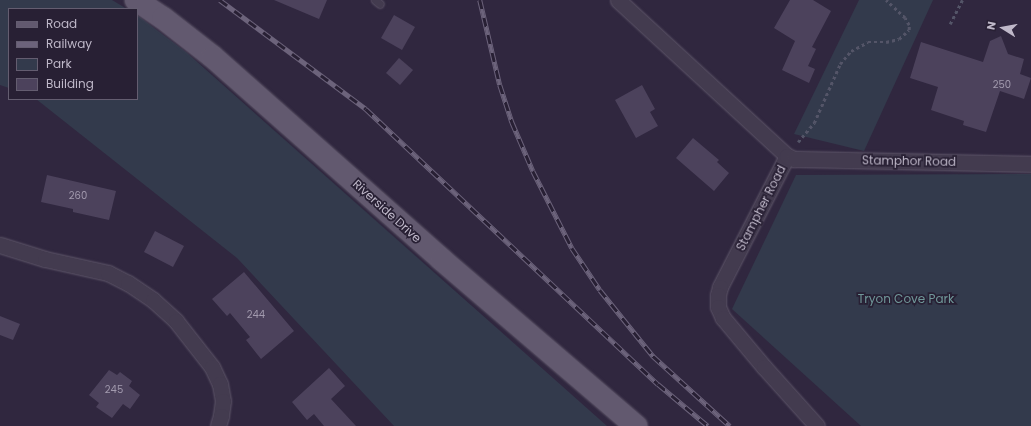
<!DOCTYPE html>
<html>
<head>
<meta charset="utf-8">
<style>
	body { margin:0 }
	#map { position:relative; width:1031px; height:426px; overflow:hidden; background:#30273f; font-family:Poppins,sans-serif }
	div>[style] { position:absolute }
	.green>* { inset:0; background:#333a4c }
	.building>* { inset:0; background:#4c425c }
	.path>* { height:2.5px; margin-top:-1.25px; transform-origin:0; background:repeating-linear-gradient(90deg,#545568 0 3px,transparent 0 6px) }
	.roads { filter:drop-shadow(0 0 1px #5e5669) drop-shadow(0 0 1px #5e5669) }
	.service>* { height:7px; margin:-3.5px; padding:0 3.5px; transform-origin:3.5px; border-radius:3.5px; background:#433b4f }
	.minor>* { height:15px; margin:-7.5px; padding:0 7.5px; transform-origin:7.5px; border-radius:7.5px; background:#433b4f }
	.primary>* { height:22px; margin:-11px; padding:0 11px; transform-origin:11px; border-radius:11px; background:#62596f }
	.rail>* { height:4.5px; margin-top:-2.25px; transform-origin:0; background:repeating-linear-gradient(90deg,#282034 0 9px,#6c637b 0 18px); box-sizing:border-box; border-block:1px solid #6c637b }
	span { translate:-50% -50%; white-space:nowrap; text-align:center; line-height:1.15; -webkit-text-stroke:3.5px #282034; paint-order:stroke }
	.number-label { font-size:10px; color:#a29aae }
	.number-label span { -webkit-text-stroke-width:0 }
	.street-label { font-size:12px; color:#bfb8c9 }
	.park-label { font-size:12px; color:#709799 }
	.legend { position:absolute; left:8px; top:8px; width:130px; height:92px; box-sizing:border-box; background:#282034; border:1px solid #645d70; margin:0; padding:5px 7px; list-style:none; font-size:12px; color:#bfb8c9 }
	.legend li { display:flex; align-items:center; gap:8px; height:20px }
	.legend b { width:20px; border:1px solid #645d70 }
	.north { position:absolute; left:983px; top:8px; width:40px; height:40px; -webkit-text-stroke:3px #282034; paint-order:stroke; rotate:281deg; font-size:11px; font-weight:700; line-height:16px; text-align:center; color:#bfb8c9 }
	.north::after { content:''; display:block; margin:auto; width:14px; height:18px; background:#bfb8c9; clip-path:polygon(50% 0,100% 100%,50% 72%,0 100%) }
</style>
</head>
<body>
<div id="map">
	<div class="green">
		<i style="clip-path:polygon(0 0,112px 0,127px 9px,9px 9px,9px 88px,0 85px)"></i>
		<i style="clip-path:polygon(859px 0,933px 0,864px 151px,794px 134px)"></i>
		<i style="clip-path:polygon(137px 15px,186px 52px,607px 426px,394px 426px,237px 258px,36px 99px,137px 99px)"></i>
		<i style="clip-path:polygon(1031px 174px,1031px 426px,861px 426px,732px 309px,796px 175px)"></i>
	</div>
	<div class="building">
		<i style="clip-path:polygon(274px 0,327px 0,319px 19px)"></i>
		<i style="clip-path:polygon(790px 0,813px 0,831px 11px,812px 47px,816px 49px,808px 66px,815px 69px,809px 83px,782px 70px,795px 41px,774px 28px)"></i>
		<i style="clip-path:polygon(394px 15px,415px 27px,402px 50px,381px 38px)"></i>
		<i style="clip-path:polygon(1001px 36px,1008px 54px,1024px 59px,1020px 74px,1031px 78px,1024px 99px,1000px 91px,986px 132px,963px 125px,964px 121px,931px 110px,938px 87px,910px 78px,921px 42px,983px 62px,990px 41px)"></i>
		<i style="clip-path:polygon(399px 58px,413px 70px,400px 85px,386px 73px)"></i>
		<i style="clip-path:polygon(642px 85px,655px 109px,650px 112px,658px 126px,636px 138px,615px 100px)"></i>
		<i style="clip-path:polygon(693px 138px,719px 160px,717px 162px,729px 173px,714px 191px,676px 158px)"></i>
		<i style="clip-path:polygon(47px 175px,116px 191px,109px 220px,73px 212px,73px 209px,41px 202px)"></i>
		<i style="clip-path:polygon(155px 231px,184px 246px,173px 267px,144px 252px)"></i>
		<i style="clip-path:polygon(244px 272px,294px 331px,261px 359px,246px 340px,250px 337px,230px 313px,227px 316px,212px 299px)"></i>
		<i style="clip-path:polygon(0 316px,20px 324px,13px 340px,0 335px)"></i>
		<i style="clip-path:polygon(329px 368px,345px 386px,331px 399px,356px 426px,324px 426px,314px 414px,307px 420px,292px 402px)"></i>
		<i style="clip-path:polygon(109px 370px,117px 375px,120px 372px,132px 381px,129px 386px,140px 395px,130px 409px,123px 404px,112px 418px,96px 407px,99px 403px,89px 395px)"></i>
	</div>
	<div class="path">
		<i style="left:950px;top:24px;width:27px;rotate:-63deg"></i>
		<i style="left:798px;top:142px;width:25px;rotate:-50deg"></i>
		<i style="left:814px;top:123px;width:64px;rotate:-66.2deg"></i>
		<i style="left:840px;top:64px;width:17px;rotate:-50deg"></i>
		<i style="left:851px;top:51px;width:19px;rotate:-28deg"></i>
		<i style="left:868px;top:42px;width:18px"></i>
		<i style="left:886px;top:42px;width:13px;rotate:-13deg"></i>
		<i style="left:899px;top:39px;width:13px;rotate:-42deg"></i>
		<i style="left:909px;top:30px;width:5px;rotate:-90deg"></i>
		<i style="left:909px;top:25px;width:8px;rotate:-120deg"></i>
		<i style="left:905px;top:18px;width:26px;rotate:-137deg"></i>
	</div>
	<div class="roads">
		<div class="service">
			<i style="left:375px;top:0;width:6px;rotate:39deg"></i>
		</div>
		<div class="minor">
			<i style="left:618px;top:0;width:230px;rotate:42.7deg"></i>
			<i style="left:787px;top:156px;width:147px;rotate:117.1deg"></i>
			<i style="left:720px;top:287px;width:8px;rotate:104deg"></i>
			<i style="left:718px;top:295px;width:12px;rotate:90deg"></i>
			<i style="left:718px;top:307px;width:12px;rotate:66deg"></i>
			<i style="left:723px;top:318px;width:64px;rotate:50.1deg"></i>
			<i style="left:764px;top:367px;width:79px;rotate:48.1deg"></i>
			<i style="left:787px;top:156px;width:8px;rotate:23deg"></i>
			<i style="left:794px;top:159px;width:237px;rotate:1.2deg"></i>
			<i style="left:0;top:245px;width:47px;rotate:17.3deg"></i>
			<i style="left:45px;top:259px;width:65px;rotate:12.5deg"></i>
			<i style="left:108px;top:273px;width:22px;rotate:27deg"></i>
			<i style="left:128px;top:283px;width:30px;rotate:34deg"></i>
			<i style="left:153px;top:300px;width:31px;rotate:42deg"></i>
			<i style="left:176px;top:321px;width:58px;rotate:52deg"></i>
			<i style="left:212px;top:367px;width:19px;rotate:65deg"></i>
			<i style="left:220px;top:384px;width:17px;rotate:80deg"></i>
			<i style="left:223px;top:401px;width:15px;rotate:98deg"></i>
			<i style="left:221px;top:416px;width:10px;rotate:107deg"></i>
		</div>
		<div class="primary">
			<i style="left:136px;top:0;width:32px;rotate:34deg"></i>
			<i style="left:163px;top:18px;width:63px;rotate:38deg"></i>
			<i style="left:213px;top:57px;width:305px;rotate:41.5deg"></i>
			<i style="left:441px;top:259px;width:257px;rotate:40.6deg"></i>
		</div>
	</div>
	<div class="rail">
		<i style="left:220px;top:0;width:182px;rotate:36.7deg"></i>
		<i style="left:366px;top:109px;width:401px;rotate:43.3deg"></i>
		<i style="left:658px;top:384px;width:65px;rotate:40deg"></i>
		<i style="left:480px;top:0;width:87px;rotate:76.8deg"></i>
		<i style="left:500px;top:85px;width:39px;rotate:72deg"></i>
		<i style="left:512px;top:122px;width:53px;rotate:66.8deg"></i>
		<i style="left:533px;top:171px;width:86px;rotate:63.1deg"></i>
		<i style="left:572px;top:248px;width:50px;rotate:56.3deg"></i>
		<i style="left:600px;top:290px;width:85px;rotate:51.2deg"></i>
		<i style="left:653px;top:356px;width:104px;rotate:42.3deg"></i>
	</div>
	<div class="number-label">
		<span style="left:1002px;top:85px">250</span>
		<span style="left:78px;top:196px">260</span>
		<span style="left:256px;top:315px">244</span>
		<span style="left:114px;top:390px">245</span>
	</div>
	<div class="street-label">
		<span style="left:909px;top:161px;rotate:1deg">Stamphor Road</span>
		<span style="left:761px;top:208px;rotate:-63deg">Stampher Road</span>
		<span style="left:387px;top:211px;rotate:42deg">Riverside Drive</span>
	</div>
	<div class="park-label">
		<span style="left:906px;top:299px">Tryon Cove Park</span>
	</div>
	<ul class="legend">
	<li><b style="height:5px;background:#62596f"></b>Road</li>
	<li><b style="height:5px;background:#6c637b"></b>Railway</li>
	<li><b style="height:11px;background:#333a4c"></b>Park</li>
	<li><b style="height:11px;background:#4c425c"></b>Building</li>
	</ul>
	<div class="north">N</div>
</div>
</body>
</html>
